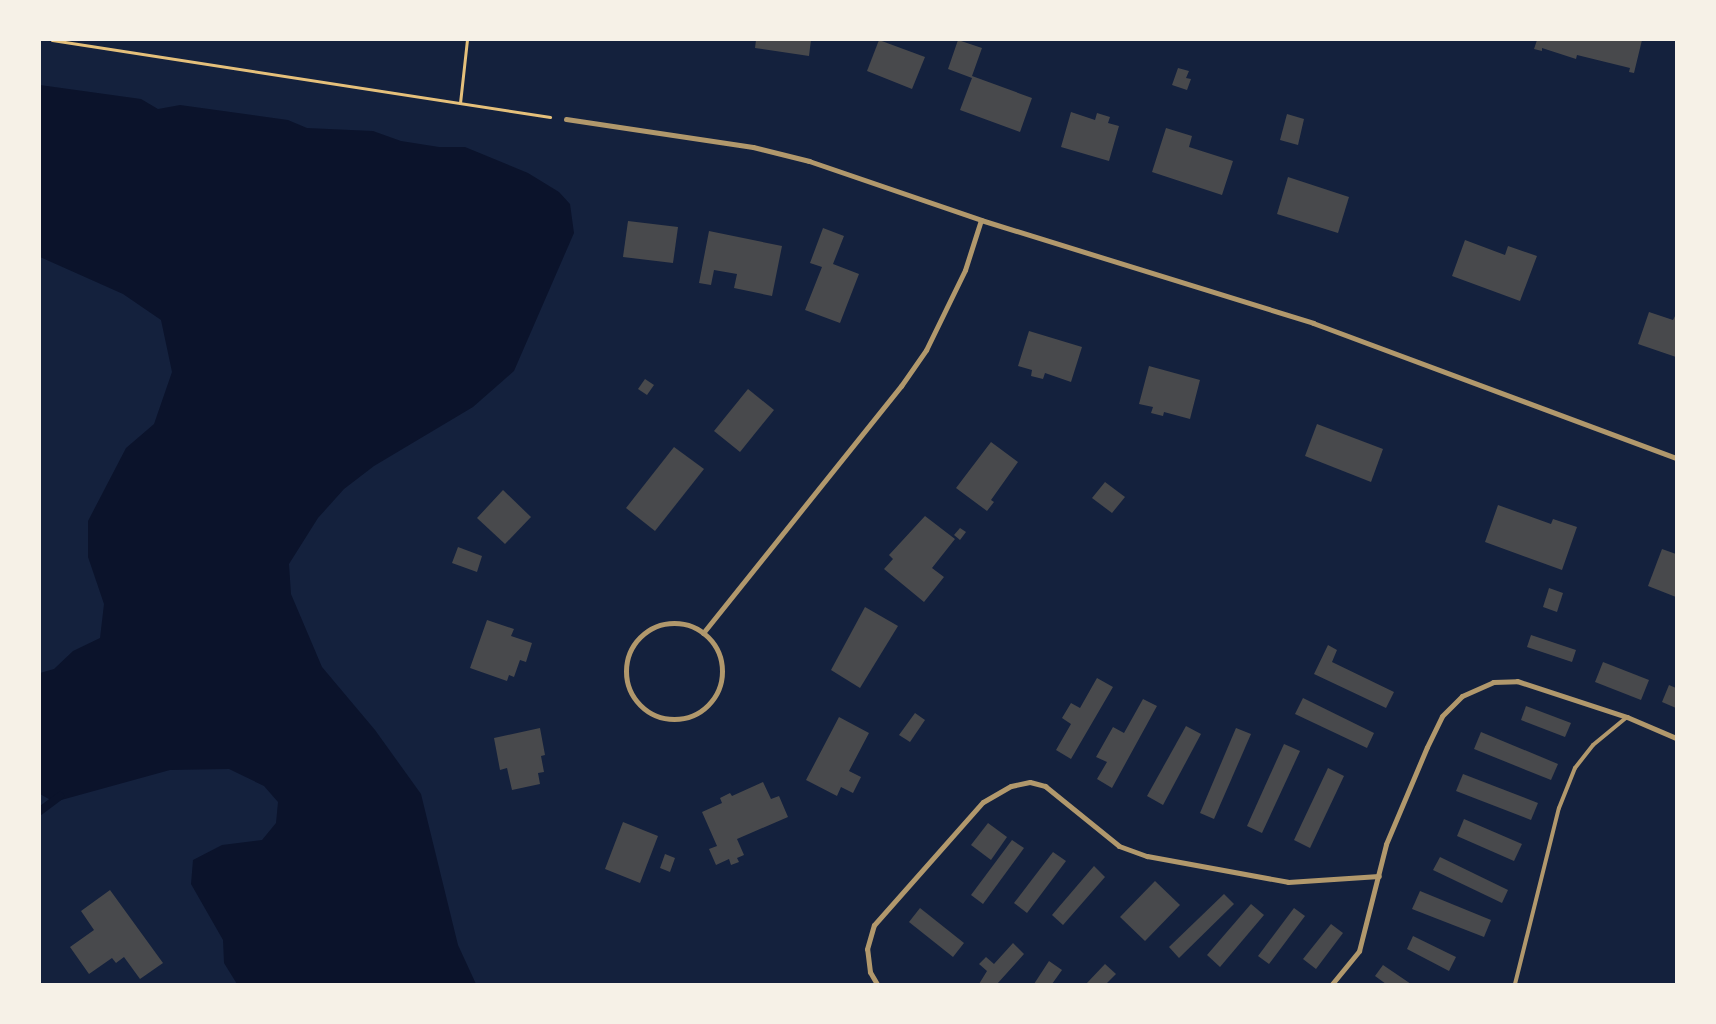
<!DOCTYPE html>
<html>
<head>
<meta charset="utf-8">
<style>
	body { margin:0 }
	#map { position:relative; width:1716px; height:1024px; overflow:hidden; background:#14213d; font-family:"Roboto Serif",serif }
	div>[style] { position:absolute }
	.water>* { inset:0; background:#0b132b }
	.stream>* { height:8px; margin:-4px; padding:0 4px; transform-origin:4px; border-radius:4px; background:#0b132b }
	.building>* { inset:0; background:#48494c }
	.path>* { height:3px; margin:-1.5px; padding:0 1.5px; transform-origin:1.5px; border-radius:1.5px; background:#e5c07b }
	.service>* { height:4px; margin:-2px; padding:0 2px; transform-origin:2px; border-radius:2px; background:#b1986c }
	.minor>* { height:5px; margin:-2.5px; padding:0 2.5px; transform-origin:2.5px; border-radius:2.5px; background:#b1986c }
	.minor>.ring { margin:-2.5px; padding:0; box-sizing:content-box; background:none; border:5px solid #b1986c; border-radius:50% }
	span { translate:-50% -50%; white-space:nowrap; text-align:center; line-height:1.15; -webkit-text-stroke:4.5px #f6f1e7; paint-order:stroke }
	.frame { position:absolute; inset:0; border:41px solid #f6f1e7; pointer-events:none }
</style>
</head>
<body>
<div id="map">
	<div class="water">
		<i style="clip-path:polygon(40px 85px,141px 99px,158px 109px,180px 105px,288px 120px,307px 128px,373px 131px,401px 141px,439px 147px,465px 147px,528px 173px,559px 192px,570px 204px,574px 233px,514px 371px,473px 407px,374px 466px,344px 489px,318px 518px,289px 564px,291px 594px,322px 667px,375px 730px,421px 794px,458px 945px,476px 984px,237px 984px,224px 963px,223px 940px,191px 884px,193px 860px,222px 845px,262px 840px,276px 823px,278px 802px,264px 786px,229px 769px,170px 770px,54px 802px,40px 794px,40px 673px,54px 669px,73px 651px,100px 638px,104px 604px,88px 557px,88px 521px,126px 448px,154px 424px,172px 372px,161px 320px,123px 294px,40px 257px)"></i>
	</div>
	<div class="stream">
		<i style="left:40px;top:811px;width:25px;rotate:-37deg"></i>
	</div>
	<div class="building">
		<i style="clip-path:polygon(756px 40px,811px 40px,809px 56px,755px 48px)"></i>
		<i style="clip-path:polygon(879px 40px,925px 57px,912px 89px,867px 71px)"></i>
		<i style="clip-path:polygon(958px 40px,982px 48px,972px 76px,1032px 98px,1020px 132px,960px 110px,972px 78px,948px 69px)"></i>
		<i style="clip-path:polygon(1537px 40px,1642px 40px,1634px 73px,1629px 72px,1630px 68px,1577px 55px,1576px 59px,1542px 48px,1542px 51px,1534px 49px)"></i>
		<i style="clip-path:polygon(1178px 68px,1189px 71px,1186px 78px,1191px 79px,1187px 90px,1172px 85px)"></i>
		<i style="clip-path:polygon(1071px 112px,1095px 120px,1097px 113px,1110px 117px,1108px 123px,1119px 126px,1109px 161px,1061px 147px)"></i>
		<i style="clip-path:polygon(1287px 114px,1304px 119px,1298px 145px,1280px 140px)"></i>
		<i style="clip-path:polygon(1166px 128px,1192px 136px,1189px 147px,1233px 161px,1222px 195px,1152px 172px)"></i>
		<i style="clip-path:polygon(1288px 177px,1349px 197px,1338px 233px,1277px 214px)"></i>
		<i style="clip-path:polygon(628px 221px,678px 227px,673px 263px,623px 257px)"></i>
		<i style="clip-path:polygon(823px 228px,844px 236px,833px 264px,859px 274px,840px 323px,805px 310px,822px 267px,810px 263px)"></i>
		<i style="clip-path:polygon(709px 231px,782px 246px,772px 296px,734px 288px,737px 274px,714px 270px,711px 285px,699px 283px)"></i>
		<i style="clip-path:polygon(1465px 240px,1505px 255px,1508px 246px,1537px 256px,1520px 301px,1452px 276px)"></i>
		<i style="clip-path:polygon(1649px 312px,1673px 320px,1676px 314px,1676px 357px,1638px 344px)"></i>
		<i style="clip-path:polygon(1029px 331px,1082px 347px,1071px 382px,1045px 373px,1043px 379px,1031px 376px,1032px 370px,1018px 366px)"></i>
		<i style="clip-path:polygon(1149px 366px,1200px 380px,1190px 419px,1164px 412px,1163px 416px,1151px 413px,1153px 407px,1139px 404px)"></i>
		<i style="clip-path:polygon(645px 379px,654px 385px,647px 395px,638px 389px)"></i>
		<i style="clip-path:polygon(748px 389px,774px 410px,740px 452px,714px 431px)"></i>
		<i style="clip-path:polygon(1317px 424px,1383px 449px,1371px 482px,1305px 456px)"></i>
		<i style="clip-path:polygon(991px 442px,1018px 462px,991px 500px,994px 502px,987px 511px,956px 488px)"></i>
		<i style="clip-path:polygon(674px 447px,704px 469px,655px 531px,626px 508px)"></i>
		<i style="clip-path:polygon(1105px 482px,1125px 497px,1112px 513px,1092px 498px)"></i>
		<i style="clip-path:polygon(503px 490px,531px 517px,505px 544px,477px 518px)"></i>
		<i style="clip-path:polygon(1498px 505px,1551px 524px,1553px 519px,1577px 527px,1562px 570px,1485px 542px)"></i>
		<i style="clip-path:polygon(925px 516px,955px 539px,932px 568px,944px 577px,924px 602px,884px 569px,893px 559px,889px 555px)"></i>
		<i style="clip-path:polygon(960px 528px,966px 532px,960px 540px,954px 535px)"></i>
		<i style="clip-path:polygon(458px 547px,482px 556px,477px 572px,452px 563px)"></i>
		<i style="clip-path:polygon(1662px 549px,1676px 554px,1676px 597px,1648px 586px)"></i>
		<i style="clip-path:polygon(1549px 588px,1563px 593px,1557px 612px,1543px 607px)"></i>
		<i style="clip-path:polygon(865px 607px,898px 626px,860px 688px,831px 670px)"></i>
		<i style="clip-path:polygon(487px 620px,514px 629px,511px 636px,532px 643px,526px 662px,520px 660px,514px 677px,509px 675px,507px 681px,470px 668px)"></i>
		<i style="clip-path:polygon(1531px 635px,1576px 650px,1572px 662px,1527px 647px)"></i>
		<i style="clip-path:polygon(1328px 645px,1337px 650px,1332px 662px,1394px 692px,1386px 708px,1314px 674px)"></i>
		<i style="clip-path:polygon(1603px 662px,1649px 680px,1641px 700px,1595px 682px)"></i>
		<i style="clip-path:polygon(1097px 678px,1113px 687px,1071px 759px,1056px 750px,1071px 724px,1062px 718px,1071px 703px,1080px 708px)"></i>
		<i style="clip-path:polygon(1669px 685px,1676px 688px,1676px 708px,1662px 702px)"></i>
		<i style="clip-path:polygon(1303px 698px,1374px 733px,1367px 748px,1295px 714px)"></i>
		<i style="clip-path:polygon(1143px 699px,1157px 706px,1112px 788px,1097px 779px,1107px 762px,1096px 757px,1113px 727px,1124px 733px)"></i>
		<i style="clip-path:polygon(1526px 706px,1571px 723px,1565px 737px,1521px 720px)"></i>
		<i style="clip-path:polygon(915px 713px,925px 720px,910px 742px,899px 735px)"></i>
		<i style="clip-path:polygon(839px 717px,869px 733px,849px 771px,861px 777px,853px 793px,841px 787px,837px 796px,806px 780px)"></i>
		<i style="clip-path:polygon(1186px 726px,1201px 734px,1163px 805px,1147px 796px)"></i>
		<i style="clip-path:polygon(540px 728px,545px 755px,541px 756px,544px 772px,538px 773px,540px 784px,512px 790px,507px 768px,500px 770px,494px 738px)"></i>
		<i style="clip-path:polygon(1236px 728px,1251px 734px,1214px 819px,1200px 813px)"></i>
		<i style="clip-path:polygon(1481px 732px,1558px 764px,1551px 780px,1474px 749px)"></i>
		<i style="clip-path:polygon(1284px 744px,1300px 751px,1262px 833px,1247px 826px)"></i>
		<i style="clip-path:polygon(1328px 768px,1344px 776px,1310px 848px,1294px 840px)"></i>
		<i style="clip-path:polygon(1463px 774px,1538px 803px,1531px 820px,1456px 791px)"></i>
		<i style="clip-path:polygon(763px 782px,771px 799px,779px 796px,788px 817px,737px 839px,744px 855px,737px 858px,739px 862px,731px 865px,729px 859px,716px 865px,709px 849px,717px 846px,702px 812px,722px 803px,720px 798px,730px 793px,732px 796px)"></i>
		<i style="clip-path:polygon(1464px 819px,1522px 844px,1514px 861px,1457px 836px)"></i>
		<i style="clip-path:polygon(623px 822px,658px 836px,640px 883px,605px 869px)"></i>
		<i style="clip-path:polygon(988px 823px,1007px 837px,991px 860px,971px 845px)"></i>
		<i style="clip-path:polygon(1012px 840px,1024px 848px,983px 904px,971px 895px)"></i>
		<i style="clip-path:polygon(1053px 852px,1066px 861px,1027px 913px,1014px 903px)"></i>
		<i style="clip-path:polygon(665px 854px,675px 858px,670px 872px,660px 868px)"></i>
		<i style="clip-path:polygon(1440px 857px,1508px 890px,1502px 903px,1433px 870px)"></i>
		<i style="clip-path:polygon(1094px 866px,1105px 877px,1063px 925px,1052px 915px)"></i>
		<i style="clip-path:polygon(1155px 881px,1180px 905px,1145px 941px,1120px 917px)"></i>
		<i style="clip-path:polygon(110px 890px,163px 963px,140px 979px,124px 957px,116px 963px,112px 958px,89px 974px,70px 947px,94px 930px,81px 911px)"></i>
		<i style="clip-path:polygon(1420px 891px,1491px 920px,1484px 937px,1412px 909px)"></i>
		<i style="clip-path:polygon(1224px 894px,1234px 904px,1179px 958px,1169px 947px)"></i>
		<i style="clip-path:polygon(1251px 904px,1264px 915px,1220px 967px,1207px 955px)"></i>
		<i style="clip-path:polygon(920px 908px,964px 943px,953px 957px,909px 922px)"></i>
		<i style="clip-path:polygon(1294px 908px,1305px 916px,1269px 964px,1258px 956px)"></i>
		<i style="clip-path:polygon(1331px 924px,1343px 933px,1316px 969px,1303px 959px)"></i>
		<i style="clip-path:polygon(1413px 936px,1456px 957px,1449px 971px,1407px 949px)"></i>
		<i style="clip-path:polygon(1013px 943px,1024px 954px,997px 984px,979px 984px,987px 971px,979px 964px,986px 957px,994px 964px)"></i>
		<i style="clip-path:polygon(1049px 961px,1062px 970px,1052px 984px,1034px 984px)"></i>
		<i style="clip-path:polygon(1105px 964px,1116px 974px,1106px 984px,1086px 984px)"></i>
		<i style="clip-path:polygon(1383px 965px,1411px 984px,1386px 984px,1375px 976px)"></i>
	</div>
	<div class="path">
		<i style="left:52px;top:40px;width:504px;rotate:8.79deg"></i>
		<i style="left:460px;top:103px;width:63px;rotate:-83.7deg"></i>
	</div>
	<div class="service">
		<i style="left:1515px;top:984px;width:181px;rotate:-76deg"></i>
		<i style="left:1559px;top:808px;width:43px;rotate:-68.2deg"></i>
		<i style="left:1575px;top:768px;width:29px;rotate:-52deg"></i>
		<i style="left:1593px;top:745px;width:44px;rotate:-39.5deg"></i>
	</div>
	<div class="minor">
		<i style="left:566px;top:119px;width:189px;rotate:8.5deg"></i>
		<i style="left:753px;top:147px;width:58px;rotate:14deg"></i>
		<i style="left:809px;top:161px;width:182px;rotate:18.9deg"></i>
		<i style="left:981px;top:220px;width:348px;rotate:17.2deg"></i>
		<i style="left:1313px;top:323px;width:387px;rotate:20.4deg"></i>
		<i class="ring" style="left:626px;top:623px;width:91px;height:91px"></i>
		<i style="left:703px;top:633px;width:317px;rotate:-51.3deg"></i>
		<i style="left:901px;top:386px;width:44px;rotate:-55.2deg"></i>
		<i style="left:926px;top:350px;width:89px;rotate:-64deg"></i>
		<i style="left:965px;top:270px;width:52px;rotate:-72.3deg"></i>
		<i style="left:877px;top:984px;width:14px;rotate:-120deg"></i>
		<i style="left:870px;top:972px;width:23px;rotate:-97deg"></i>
		<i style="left:867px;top:949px;width:25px;rotate:-74deg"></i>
		<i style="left:874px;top:925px;width:164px;rotate:-48.5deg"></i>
		<i style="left:983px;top:802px;width:32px;rotate:-30deg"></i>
		<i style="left:1011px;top:786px;width:19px;rotate:-12deg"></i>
		<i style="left:1030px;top:782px;width:16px;rotate:15deg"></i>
		<i style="left:1045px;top:786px;width:95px;rotate:39deg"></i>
		<i style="left:1119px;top:846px;width:30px;rotate:20deg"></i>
		<i style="left:1147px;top:856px;width:143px;rotate:10.4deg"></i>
		<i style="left:1288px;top:882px;width:91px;rotate:-3.8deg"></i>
		<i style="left:1332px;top:984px;width:43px;rotate:-50.7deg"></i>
		<i style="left:1359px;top:951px;width:110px;rotate:-75.8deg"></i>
		<i style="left:1386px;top:844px;width:105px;rotate:-67.1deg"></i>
		<i style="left:1427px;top:747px;width:34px;rotate:-64deg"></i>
		<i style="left:1442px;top:716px;width:28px;rotate:-45deg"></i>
		<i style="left:1462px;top:696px;width:34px;rotate:-24deg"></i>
		<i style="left:1493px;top:682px;width:24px;rotate:-2deg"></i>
		<i style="left:1517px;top:681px;width:116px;rotate:18.1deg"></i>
		<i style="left:1627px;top:717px;width:53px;rotate:23.2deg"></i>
	</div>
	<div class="frame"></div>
</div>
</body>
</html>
